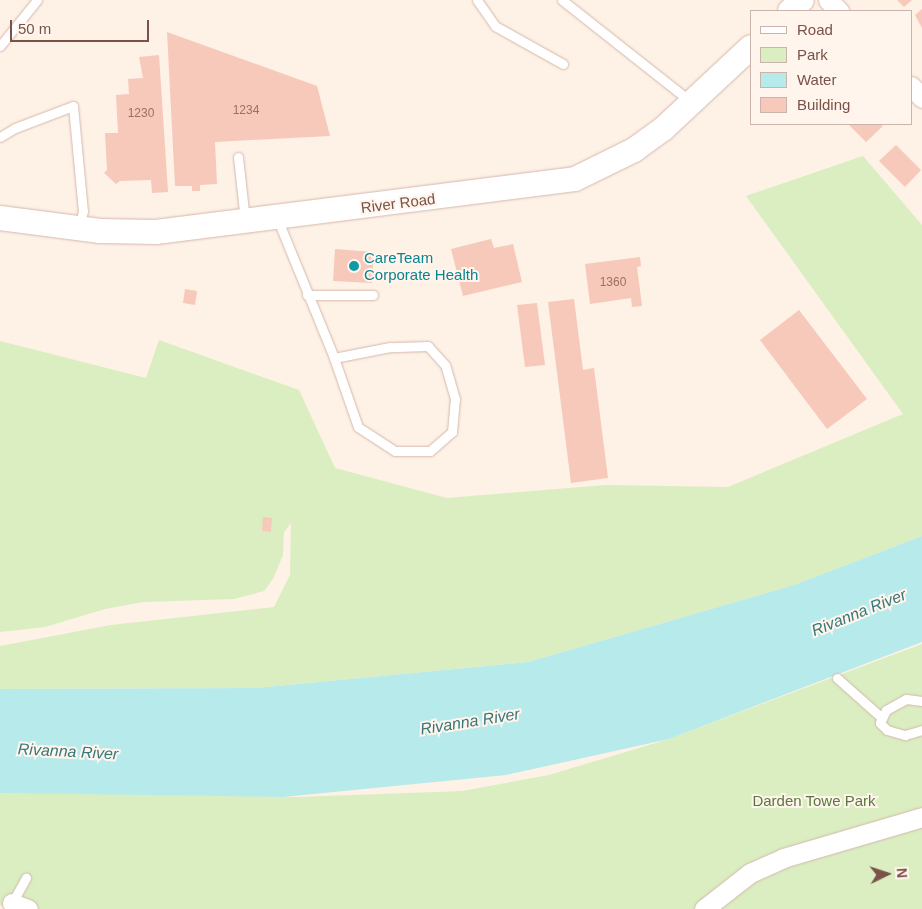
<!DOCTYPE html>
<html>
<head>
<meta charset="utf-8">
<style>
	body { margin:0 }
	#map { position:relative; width:922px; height:909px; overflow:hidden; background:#fef1e5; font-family:Arial,sans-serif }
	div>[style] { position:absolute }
	.green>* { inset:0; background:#daeec1 }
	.water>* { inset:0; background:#b7eaea }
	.building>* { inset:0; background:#f6c9ba }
	.roads { filter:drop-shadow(0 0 1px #d4b8ac) drop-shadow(0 0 1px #d4b8ac) }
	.service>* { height:9px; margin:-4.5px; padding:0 4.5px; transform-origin:4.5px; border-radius:4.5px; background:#fff }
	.minor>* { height:19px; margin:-9.5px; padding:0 9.5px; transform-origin:9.5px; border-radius:9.5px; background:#fff }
	.tertiary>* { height:24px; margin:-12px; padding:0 12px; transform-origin:12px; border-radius:12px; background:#fff }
	.dots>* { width:14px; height:14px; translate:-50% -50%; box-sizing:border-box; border:2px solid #fff5ed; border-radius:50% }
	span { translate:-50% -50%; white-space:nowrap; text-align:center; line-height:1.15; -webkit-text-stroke:4px #fff5ed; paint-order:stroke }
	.number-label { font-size:12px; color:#997064 }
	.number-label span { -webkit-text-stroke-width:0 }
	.street-label { font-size:15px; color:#7a5247 }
	.culture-label { font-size:15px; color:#0d838f }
	.left { translate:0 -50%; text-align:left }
	.park-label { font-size:15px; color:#577a3c }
	.water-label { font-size:16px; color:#367879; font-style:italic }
	.legend { position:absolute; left:750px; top:10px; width:162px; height:115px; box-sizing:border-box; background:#fff5ed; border:1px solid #cab4ab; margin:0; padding:6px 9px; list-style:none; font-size:15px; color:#7a5247 }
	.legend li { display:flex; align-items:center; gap:10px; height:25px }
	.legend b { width:25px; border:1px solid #cab4ab }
	.north { position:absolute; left:862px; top:849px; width:50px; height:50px; -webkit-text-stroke:4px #fff5ed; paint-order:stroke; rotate:86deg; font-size:14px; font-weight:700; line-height:20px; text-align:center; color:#7a5247 }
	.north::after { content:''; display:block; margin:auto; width:18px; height:22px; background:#7a5247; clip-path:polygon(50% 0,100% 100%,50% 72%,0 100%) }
	.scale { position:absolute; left:10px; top:20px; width:139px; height:22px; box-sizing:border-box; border:2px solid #7a5247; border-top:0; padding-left:6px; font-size:15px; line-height:18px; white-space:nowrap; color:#7a5247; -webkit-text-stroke:4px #fff5ed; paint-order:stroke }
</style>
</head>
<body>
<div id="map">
	<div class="green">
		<i style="clip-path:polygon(863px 156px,922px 225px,922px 536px,794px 585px,528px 662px,256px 688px,0 689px,0 646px,111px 625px,274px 607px,290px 575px,291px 523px,284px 532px,283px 555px,273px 579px,264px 591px,234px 599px,143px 602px,105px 609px,45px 627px,0 632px,0 341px,146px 378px,159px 340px,299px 390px,335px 468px,447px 498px,606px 485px,728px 487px,903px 414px,746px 196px)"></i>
		<i style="clip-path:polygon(922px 644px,922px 909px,12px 909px,0 905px,0 792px,298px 797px,462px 791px,549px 775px,669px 739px)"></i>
	</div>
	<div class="water">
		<i style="clip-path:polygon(922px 536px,922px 642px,669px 739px,506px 775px,283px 797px,0 793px,0 689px,256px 688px,528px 662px,794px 585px)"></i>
	</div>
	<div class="building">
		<i style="clip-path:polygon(897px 0,912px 0,904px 7px)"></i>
		<i style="clip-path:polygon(922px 9px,922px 28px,915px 15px)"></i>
		<i style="clip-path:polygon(167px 32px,317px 86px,330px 136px,215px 142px,217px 184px,200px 185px,200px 191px,192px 191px,192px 186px,175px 186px)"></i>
		<i style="clip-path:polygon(159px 55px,168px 192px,152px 193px,151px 180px,120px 181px,116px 184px,104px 173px,107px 170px,105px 133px,118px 133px,116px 95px,129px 94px,128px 79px,143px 78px,139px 57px)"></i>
		<i style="clip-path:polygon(848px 124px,880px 124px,883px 126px,866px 142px)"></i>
		<i style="clip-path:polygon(896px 145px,921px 170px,905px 187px,879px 161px)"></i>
		<i style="clip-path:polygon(491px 239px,494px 248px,513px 244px,522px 282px,463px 296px,451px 249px)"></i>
		<i style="clip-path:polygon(335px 249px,374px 252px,372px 283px,333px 281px)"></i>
		<i style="clip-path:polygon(640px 257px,641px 266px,637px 267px,642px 306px,632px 307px,631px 298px,590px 304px,585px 264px)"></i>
		<i style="clip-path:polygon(185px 289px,197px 291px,195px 305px,183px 303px)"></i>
		<i style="clip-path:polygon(574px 299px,583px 370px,594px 368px,608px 478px,571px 483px,548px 302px)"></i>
		<i style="clip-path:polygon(537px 303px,545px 365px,525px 367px,517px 305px)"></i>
		<i style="clip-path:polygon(799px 310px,867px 399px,827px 429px,760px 340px)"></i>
		<i style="clip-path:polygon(263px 517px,272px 518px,271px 532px,262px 531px)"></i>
	</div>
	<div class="roads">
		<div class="service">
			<i style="left:477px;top:0;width:32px;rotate:55deg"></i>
			<i style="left:495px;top:26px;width:78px;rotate:29.2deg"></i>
			<i style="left:562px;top:0;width:164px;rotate:38.3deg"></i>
			<i style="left:0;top:46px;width:59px;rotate:-51.2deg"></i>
			<i style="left:0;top:137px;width:17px;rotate:-31deg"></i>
			<i style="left:15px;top:128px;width:62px;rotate:-20.8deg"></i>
			<i style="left:73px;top:106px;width:105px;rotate:84.6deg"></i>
			<i style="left:83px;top:211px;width:16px;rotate:104deg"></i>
			<i style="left:238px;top:157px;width:63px;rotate:83.7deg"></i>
			<i style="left:277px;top:218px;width:151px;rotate:67.8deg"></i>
			<i style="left:334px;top:358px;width:73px;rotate:70.8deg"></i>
			<i style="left:358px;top:427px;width:44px;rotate:33deg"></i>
			<i style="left:395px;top:451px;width:35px"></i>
			<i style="left:430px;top:451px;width:29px;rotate:-41deg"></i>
			<i style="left:452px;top:432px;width:33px;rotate:-85deg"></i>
			<i style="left:455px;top:399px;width:35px;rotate:-106deg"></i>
			<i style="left:445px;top:365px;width:25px;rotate:-132deg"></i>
			<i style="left:428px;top:346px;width:38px;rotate:178deg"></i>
			<i style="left:390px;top:347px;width:57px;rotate:168.9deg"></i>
			<i style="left:307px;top:295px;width:66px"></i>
			<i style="left:837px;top:678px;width:60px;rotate:41.6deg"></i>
			<i style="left:922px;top:701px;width:16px;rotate:-173deg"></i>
			<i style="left:906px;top:699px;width:23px;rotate:151deg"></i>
			<i style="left:886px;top:710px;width:14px;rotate:115deg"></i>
			<i style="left:880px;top:723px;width:10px;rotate:45deg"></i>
			<i style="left:887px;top:730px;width:19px;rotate:16deg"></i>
			<i style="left:905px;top:735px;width:18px;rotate:-16deg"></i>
			<i style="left:12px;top:903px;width:29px;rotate:-61deg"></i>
		</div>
		<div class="minor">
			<i style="left:828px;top:0;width:16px;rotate:45deg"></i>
			<i style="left:911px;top:86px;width:16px;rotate:47deg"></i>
			<i style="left:12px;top:903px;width:17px;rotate:21deg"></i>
			<i style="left:704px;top:909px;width:58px;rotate:-38deg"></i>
			<i style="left:750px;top:873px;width:36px;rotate:-24deg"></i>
			<i style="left:783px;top:858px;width:145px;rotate:-16.4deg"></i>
		</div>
		<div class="tertiary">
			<i style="left:790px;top:11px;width:16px;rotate:-43deg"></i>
			<i style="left:0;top:218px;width:101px;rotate:7.4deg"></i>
			<i style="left:100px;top:231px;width:56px;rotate:1deg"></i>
			<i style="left:156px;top:232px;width:422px;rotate:-7.2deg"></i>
			<i style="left:575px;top:179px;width:66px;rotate:-26.2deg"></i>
			<i style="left:634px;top:150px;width:36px;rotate:-36deg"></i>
			<i style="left:663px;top:129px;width:120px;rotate:-43deg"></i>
		</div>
	</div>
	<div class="dots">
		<i style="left:354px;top:266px;background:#0f9aa8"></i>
	</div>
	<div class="number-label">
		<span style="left:246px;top:111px">1234</span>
		<span style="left:141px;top:114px">1230</span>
		<span style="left:613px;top:283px">1360</span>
	</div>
	<div class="street-label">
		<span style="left:398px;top:203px;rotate:-7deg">River Road</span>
	</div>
	<div class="culture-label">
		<span class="left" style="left:364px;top:266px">CareTeam<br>Corporate Health</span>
	</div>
	<div class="park-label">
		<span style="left:814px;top:801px">Darden Towe Park</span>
	</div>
	<div class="water-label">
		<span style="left:859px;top:613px;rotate:-22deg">Rivanna River</span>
		<span style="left:470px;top:722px;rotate:-9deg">Rivanna River</span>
		<span style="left:68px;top:752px;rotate:3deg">Rivanna River</span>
	</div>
	<ul class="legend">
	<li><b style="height:6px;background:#fff"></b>Road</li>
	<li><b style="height:14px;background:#daeec1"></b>Park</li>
	<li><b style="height:14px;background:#b7eaea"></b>Water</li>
	<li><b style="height:14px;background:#f6c9ba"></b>Building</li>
	</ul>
	<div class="north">N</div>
	<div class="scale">50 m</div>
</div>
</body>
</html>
